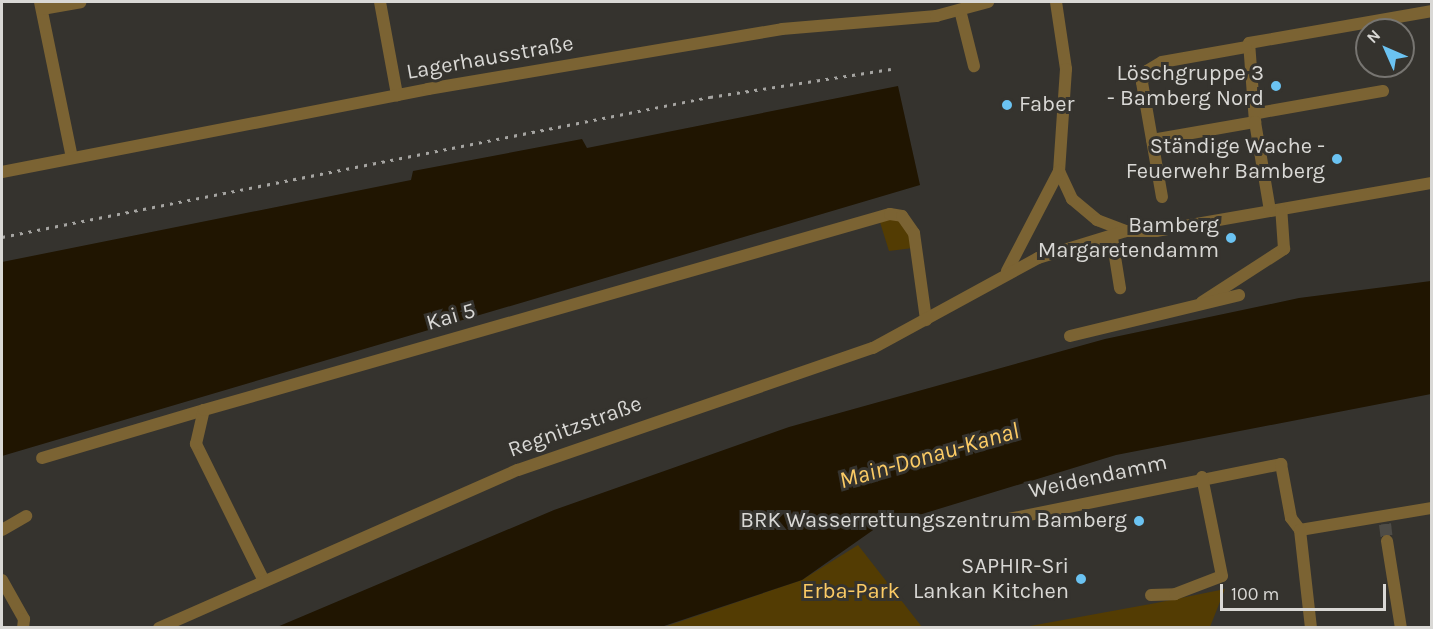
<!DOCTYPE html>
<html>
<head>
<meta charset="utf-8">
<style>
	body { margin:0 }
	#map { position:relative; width:1433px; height:629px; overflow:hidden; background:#35332e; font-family:Karla,sans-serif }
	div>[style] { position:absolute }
	.green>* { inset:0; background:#533c03 }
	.water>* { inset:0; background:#201501 }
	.minor-tunnel>* { height:12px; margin-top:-6px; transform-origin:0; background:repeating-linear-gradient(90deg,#4e4c47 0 12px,transparent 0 18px) }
	.minor>* { height:12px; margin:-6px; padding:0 6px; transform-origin:6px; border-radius:6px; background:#7b6333 }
	.rail>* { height:3px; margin-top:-1.5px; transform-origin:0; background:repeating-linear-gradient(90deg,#a5a4a1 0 3px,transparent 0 9px) }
	.dots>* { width:16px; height:16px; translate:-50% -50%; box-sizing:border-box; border:3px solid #35332e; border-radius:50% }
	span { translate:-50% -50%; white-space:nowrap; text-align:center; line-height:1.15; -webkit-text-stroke:6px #35332e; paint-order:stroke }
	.street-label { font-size:22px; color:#d9d8d5 }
	.poi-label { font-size:22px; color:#d9d8d5 }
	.right { translate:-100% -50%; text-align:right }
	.left { translate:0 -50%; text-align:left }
	.park-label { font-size:22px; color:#fccb65 }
	.water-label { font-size:24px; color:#fbcb65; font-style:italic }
	.frame { position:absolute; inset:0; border:3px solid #d9d8d5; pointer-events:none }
	.north { position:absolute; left:1355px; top:18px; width:60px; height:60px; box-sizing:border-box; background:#35332e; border:2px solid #777571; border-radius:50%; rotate:315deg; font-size:16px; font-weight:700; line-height:24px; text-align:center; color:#d9d8d5 }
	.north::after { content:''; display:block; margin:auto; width:21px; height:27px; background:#6bc3f2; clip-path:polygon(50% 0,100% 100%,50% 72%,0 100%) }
	.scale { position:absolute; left:1220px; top:584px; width:166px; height:27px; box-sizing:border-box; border:3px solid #d9d8d5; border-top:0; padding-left:8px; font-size:18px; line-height:21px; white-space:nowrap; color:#d9d8d5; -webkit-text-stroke:4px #35332e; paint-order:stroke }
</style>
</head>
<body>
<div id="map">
	<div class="green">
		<i style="clip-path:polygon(879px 219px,898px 220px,912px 234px,913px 248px,889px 251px)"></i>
		<i style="clip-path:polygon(858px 545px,922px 627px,661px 628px,802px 580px)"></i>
		<i style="clip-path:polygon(1225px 589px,1210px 627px,1019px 628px,1156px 603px)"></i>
	</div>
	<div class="water">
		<i style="clip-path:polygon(898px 86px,920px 185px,2px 456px,2px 262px,411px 180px,413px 171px,582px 139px,587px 148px)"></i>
		<i style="clip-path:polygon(1431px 281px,1431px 394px,1116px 455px,876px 528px,802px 580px,661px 627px,277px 627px,554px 510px,789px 427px,1105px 339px,1299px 298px)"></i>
	</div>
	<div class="minor-tunnel">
		<i style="left:1385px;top:524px;width:17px;rotate:83deg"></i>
	</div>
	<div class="minor">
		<i style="left:40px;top:2px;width:159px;rotate:78.4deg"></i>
		<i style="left:380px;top:2px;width:95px;rotate:79.6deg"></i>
		<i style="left:1056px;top:2px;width:68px;rotate:81.5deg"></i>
		<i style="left:1066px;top:69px;width:102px;rotate:93.9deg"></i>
		<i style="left:1059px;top:171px;width:31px;rotate:65deg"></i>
		<i style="left:1072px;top:199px;width:33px;rotate:40deg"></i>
		<i style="left:1097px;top:220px;width:31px;rotate:21deg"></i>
		<i style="left:1126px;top:231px;width:30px"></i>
		<i style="left:1156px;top:231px;width:280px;rotate:-9.9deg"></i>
		<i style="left:42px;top:9px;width:39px;rotate:-10deg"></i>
		<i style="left:960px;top:10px;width:58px;rotate:76deg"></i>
		<i style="left:1258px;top:113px;width:127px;rotate:-10deg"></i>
		<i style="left:1255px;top:122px;width:79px;rotate:-94.3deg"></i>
		<i style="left:1249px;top:43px;width:186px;rotate:-9.9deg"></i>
		<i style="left:1152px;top:140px;width:105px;rotate:-9.9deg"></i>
		<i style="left:1255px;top:122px;width:90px;rotate:80.4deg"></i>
		<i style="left:2px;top:172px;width:434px;rotate:-11deg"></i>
		<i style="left:428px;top:89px;width:359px;rotate:-9.6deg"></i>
		<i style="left:782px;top:29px;width:155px;rotate:-4.8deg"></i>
		<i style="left:936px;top:16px;width:54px;rotate:-15.1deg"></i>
		<i style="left:1162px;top:197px;width:117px;rotate:-99.9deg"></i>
		<i style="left:1142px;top:82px;width:12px;rotate:-66deg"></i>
		<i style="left:1147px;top:71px;width:17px;rotate:-31deg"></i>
		<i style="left:1162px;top:62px;width:85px;rotate:-10.1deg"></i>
		<i style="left:1112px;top:238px;width:51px;rotate:80.9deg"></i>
		<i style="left:1007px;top:271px;width:113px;rotate:-62.5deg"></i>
		<i style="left:1202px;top:302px;width:98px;rotate:-32.9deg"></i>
		<i style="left:1284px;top:249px;width:39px;rotate:-94deg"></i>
		<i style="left:1070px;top:336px;width:174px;rotate:-13.6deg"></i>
		<i style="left:42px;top:458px;width:169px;rotate:-16.5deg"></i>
		<i style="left:1004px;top:520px;width:283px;rotate:-11.4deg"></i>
		<i style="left:1281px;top:464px;width:55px;rotate:79.5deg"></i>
		<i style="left:1291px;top:518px;width:15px;rotate:53deg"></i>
		<i style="left:2px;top:530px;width:28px;rotate:-30deg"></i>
		<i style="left:1300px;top:530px;width:134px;rotate:-9.5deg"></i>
		<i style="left:1300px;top:530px;width:99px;rotate:83.6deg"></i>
		<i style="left:1387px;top:541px;width:88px;rotate:80.9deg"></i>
		<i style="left:263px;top:579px;width:151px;rotate:-116.4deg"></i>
		<i style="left:196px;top:444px;width:35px;rotate:-77deg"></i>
		<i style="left:204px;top:410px;width:713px;rotate:-15.95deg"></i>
		<i style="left:890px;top:214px;width:12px;rotate:9deg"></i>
		<i style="left:902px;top:216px;width:21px;rotate:55deg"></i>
		<i style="left:914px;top:233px;width:88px;rotate:82.1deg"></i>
		<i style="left:2px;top:580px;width:45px;rotate:60.6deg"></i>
		<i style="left:24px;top:619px;width:9px;rotate:96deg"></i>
		<i style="left:1151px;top:595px;width:24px;rotate:-2deg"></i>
		<i style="left:1175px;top:594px;width:50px;rotate:-21deg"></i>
		<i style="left:1222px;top:576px;width:101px;rotate:-101.4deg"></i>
		<i style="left:159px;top:628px;width:392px;rotate:-23.8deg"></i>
		<i style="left:518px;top:470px;width:375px;rotate:-19deg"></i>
		<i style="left:873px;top:348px;width:188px;rotate:-28.6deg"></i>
		<i style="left:1038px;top:258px;width:92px;rotate:-17.1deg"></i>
	</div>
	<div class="rail">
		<i style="left:2px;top:237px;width:722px;rotate:-11.19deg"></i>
		<i style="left:710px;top:97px;width:183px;rotate:-8.8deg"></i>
	</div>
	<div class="dots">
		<i style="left:1276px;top:86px;background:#6bc3f2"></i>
		<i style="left:1007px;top:105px;background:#6bc3f2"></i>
		<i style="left:1337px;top:159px;background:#6bc3f2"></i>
		<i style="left:1231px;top:238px;background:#6bc3f2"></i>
		<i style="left:1139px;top:521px;background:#6bc3f2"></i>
		<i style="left:1081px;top:579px;background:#6bc3f2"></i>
	</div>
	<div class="street-label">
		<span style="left:490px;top:58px;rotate:-10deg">Lagerhausstraße</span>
		<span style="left:451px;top:317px;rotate:-16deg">Kai 5</span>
		<span style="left:575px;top:427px;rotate:-20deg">Regnitzstraße</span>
		<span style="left:1098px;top:477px;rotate:-12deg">Weidendamm</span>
	</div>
	<div class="poi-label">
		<span class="right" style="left:1264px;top:86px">Löschgruppe 3<br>- Bamberg Nord</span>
		<span class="left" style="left:1019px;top:105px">Faber</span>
		<span class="right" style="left:1325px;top:159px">Ständige Wache -<br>Feuerwehr Bamberg</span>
		<span class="right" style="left:1219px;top:238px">Bamberg<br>Margaretendamm</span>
		<span class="right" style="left:1127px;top:521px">BRK Wasserrettungszentrum Bamberg</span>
		<span class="right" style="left:1069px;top:579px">SAPHIR-Sri<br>Lankan Kitchen</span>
	</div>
	<div class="park-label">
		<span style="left:851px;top:592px">Erba-Park</span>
	</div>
	<div class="water-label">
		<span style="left:929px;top:456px;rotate:-16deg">Main-Donau-Kanal</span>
	</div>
	<div class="frame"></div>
	<div class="north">N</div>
	<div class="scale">100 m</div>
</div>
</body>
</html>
